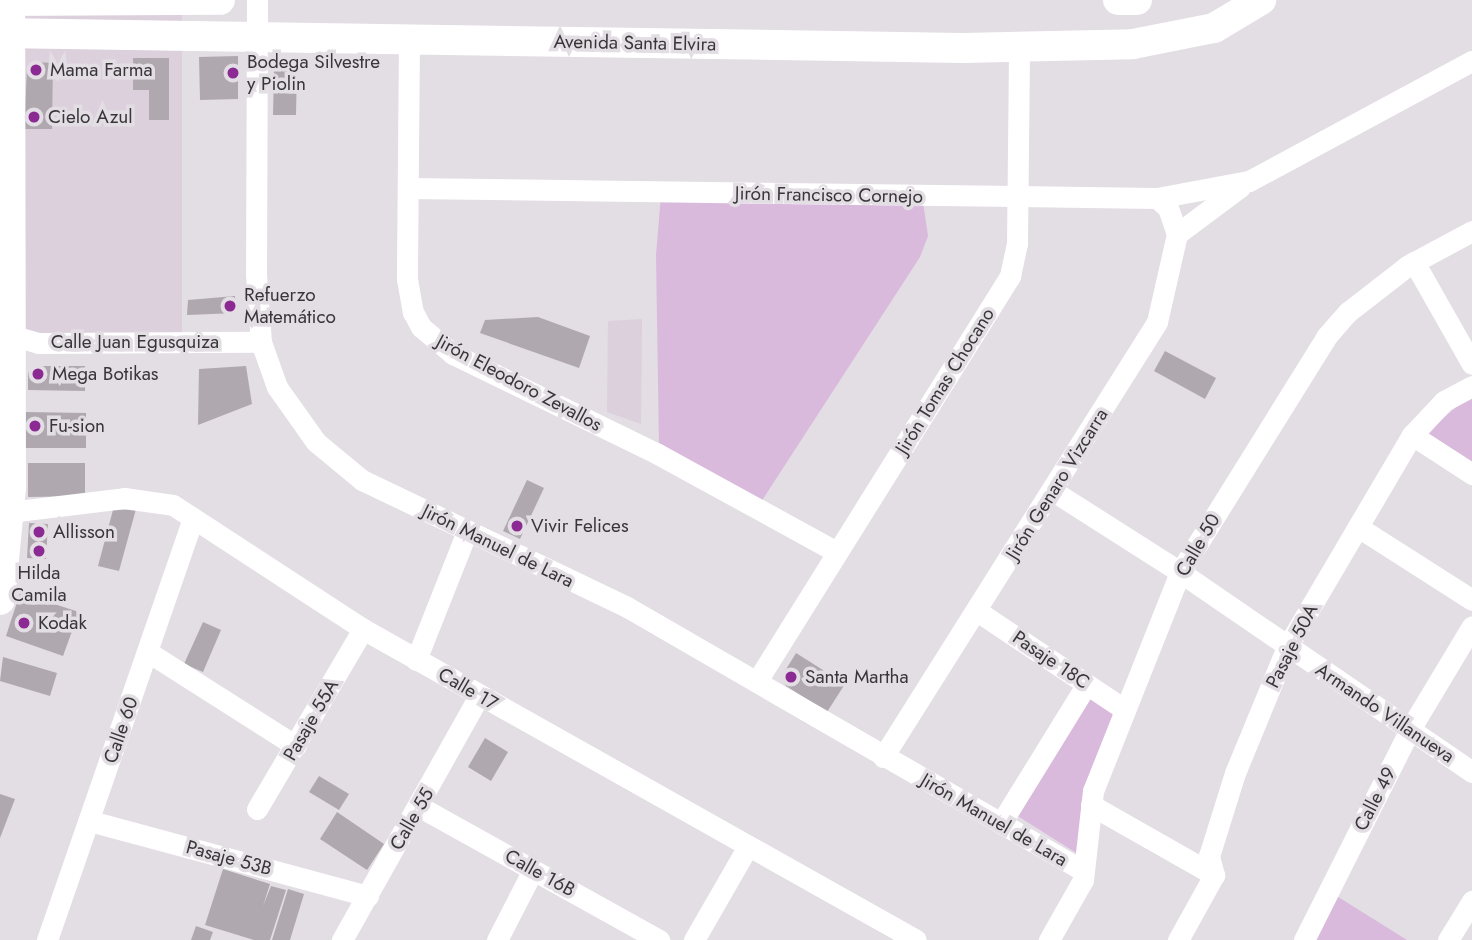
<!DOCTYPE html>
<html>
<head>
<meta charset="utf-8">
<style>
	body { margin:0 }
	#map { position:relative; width:1472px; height:940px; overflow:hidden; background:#e3dde4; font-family:Jost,sans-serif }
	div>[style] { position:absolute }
	.built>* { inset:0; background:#dcd0dc }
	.green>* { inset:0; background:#dabadc }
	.building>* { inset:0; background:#afa9af }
	.street>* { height:21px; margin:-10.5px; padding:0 10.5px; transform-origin:10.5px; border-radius:10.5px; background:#fff }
	.secondary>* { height:30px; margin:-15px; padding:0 15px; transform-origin:15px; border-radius:15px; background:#fff }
	.dots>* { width:19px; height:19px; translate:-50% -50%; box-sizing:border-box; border:4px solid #e3dde4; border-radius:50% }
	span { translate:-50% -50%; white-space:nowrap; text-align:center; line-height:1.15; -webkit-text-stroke:7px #e3dde4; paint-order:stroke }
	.street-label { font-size:19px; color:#383638 }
	.poi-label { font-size:19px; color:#383638 }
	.left { translate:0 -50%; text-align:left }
</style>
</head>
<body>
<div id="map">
	<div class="built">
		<i style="clip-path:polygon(0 0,182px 0,182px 335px,32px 333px,0 317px)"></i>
		<i style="clip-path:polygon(642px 319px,641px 424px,607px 412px,608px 321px)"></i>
	</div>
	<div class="green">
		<i style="clip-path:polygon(661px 195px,923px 202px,928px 236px,920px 257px,761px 502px,659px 446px,656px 255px)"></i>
		<i style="clip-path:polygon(1472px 394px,1472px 465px,1425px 433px)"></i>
		<i style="clip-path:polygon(1087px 697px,1114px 710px,1078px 854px,1016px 815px)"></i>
		<i style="clip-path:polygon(1335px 895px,1407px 940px,1313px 940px)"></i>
	</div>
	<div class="building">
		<i style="clip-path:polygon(238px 56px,238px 99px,200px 100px,199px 57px)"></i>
		<i style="clip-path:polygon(133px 58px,169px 58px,169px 120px,149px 120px,149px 90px,133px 90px)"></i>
		<i style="clip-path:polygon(36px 62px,53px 63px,52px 129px,24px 129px,27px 69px)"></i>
		<i style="clip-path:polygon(282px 62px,297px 63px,296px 115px,273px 115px,274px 70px)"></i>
		<i style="clip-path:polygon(235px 296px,236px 313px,187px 315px,188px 300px)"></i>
		<i style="clip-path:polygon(538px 317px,590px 336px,579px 368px,480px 333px,485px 320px)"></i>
		<i style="clip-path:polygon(1165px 351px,1216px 378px,1205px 399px,1154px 371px)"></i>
		<i style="clip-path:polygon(37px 366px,85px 366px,85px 391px,28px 390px,28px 373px)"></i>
		<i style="clip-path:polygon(246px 366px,252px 404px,198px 425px,199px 369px)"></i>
		<i style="clip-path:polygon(25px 412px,86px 413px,86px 448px,25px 448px)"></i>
		<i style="clip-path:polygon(28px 463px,85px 463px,85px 496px,28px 497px)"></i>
		<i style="clip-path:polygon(527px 480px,544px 488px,520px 539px,503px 531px)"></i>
		<i style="clip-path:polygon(136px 509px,119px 571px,98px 566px,113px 510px)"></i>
		<i style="clip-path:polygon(29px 523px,48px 524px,46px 559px,27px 558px)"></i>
		<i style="clip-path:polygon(20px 593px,79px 612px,63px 656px,6px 636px)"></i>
		<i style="clip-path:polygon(203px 622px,221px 630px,203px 672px,184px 664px)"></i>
		<i style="clip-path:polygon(796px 653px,845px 684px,827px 712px,786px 686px,782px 676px)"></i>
		<i style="clip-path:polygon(3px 657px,57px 673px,50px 696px,0 681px)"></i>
		<i style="clip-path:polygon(485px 738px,508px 752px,491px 781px,468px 767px)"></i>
		<i style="clip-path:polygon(319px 776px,349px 794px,339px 810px,309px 792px)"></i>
		<i style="clip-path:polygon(0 794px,15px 799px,0 838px)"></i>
		<i style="clip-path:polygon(337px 812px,384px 844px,367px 870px,320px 839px)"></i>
		<i style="clip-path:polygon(223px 869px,270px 884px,263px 906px,271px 886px,286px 890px,270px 940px,254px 940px,205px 925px)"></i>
		<i style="clip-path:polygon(288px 889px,304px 894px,290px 940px,272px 940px)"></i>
		<i style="clip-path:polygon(196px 926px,213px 932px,210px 940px,191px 940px)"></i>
	</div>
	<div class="street">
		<i style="left:257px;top:0;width:274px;rotate:90.2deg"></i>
		<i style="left:256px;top:274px;width:68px;rotate:85.8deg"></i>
		<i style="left:261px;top:342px;width:48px;rotate:70.4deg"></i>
		<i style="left:277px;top:387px;width:67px;rotate:54.7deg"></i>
		<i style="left:316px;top:442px;width:60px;rotate:39.6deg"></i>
		<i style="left:362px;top:480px;width:294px;rotate:25.6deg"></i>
		<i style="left:627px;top:607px;width:526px;rotate:30.03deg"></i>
		<i style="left:409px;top:40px;width:239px;rotate:90.5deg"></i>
		<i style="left:407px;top:279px;width:34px;rotate:80deg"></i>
		<i style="left:413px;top:312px;width:17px;rotate:62deg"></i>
		<i style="left:421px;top:327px;width:42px;rotate:40.2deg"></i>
		<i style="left:453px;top:354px;width:226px;rotate:26deg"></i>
		<i style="left:656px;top:453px;width:206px;rotate:28.7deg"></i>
		<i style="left:408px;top:188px;width:749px;rotate:0.76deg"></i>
		<i style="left:1157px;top:198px;width:94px;rotate:-10.5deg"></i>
		<i style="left:1249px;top:181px;width:253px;rotate:-28.3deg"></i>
		<i style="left:1177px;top:234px;width:79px;rotate:-36.7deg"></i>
		<i style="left:1414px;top:262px;width:117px;rotate:60.4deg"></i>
		<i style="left:0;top:332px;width:40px;rotate:16deg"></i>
		<i style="left:38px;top:343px;width:223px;rotate:-0.3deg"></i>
		<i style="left:1412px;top:435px;width:72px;rotate:33deg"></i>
		<i style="left:1053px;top:491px;width:151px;rotate:32.5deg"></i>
		<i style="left:1180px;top:572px;width:354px;rotate:34.4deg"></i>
		<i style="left:9px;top:512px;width:116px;rotate:-6.9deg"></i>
		<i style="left:124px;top:498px;width:49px;rotate:8.1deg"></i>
		<i style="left:173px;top:505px;width:227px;rotate:33.1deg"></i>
		<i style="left:363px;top:629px;width:634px;rotate:29.35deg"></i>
		<i style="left:1358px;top:527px;width:135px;rotate:32.6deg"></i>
		<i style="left:977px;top:611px;width:177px;rotate:33.7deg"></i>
		<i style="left:148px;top:652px;width:175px;rotate:32.4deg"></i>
		<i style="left:416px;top:660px;width:139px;rotate:-68.4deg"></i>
		<i style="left:757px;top:681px;width:478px;rotate:-58deg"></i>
		<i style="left:1010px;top:276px;width:33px;rotate:-78deg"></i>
		<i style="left:1017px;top:244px;width:197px;rotate:-89.4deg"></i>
		<i style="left:883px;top:757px;width:514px;rotate:-57.79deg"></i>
		<i style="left:1157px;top:322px;width:90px;rotate:-77.2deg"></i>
		<i style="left:1177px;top:234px;width:28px;rotate:-109deg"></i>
		<i style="left:1168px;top:208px;width:15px;rotate:-138deg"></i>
		<i style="left:1091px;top:805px;width:142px;rotate:29.6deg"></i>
		<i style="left:420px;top:807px;width:274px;rotate:29.1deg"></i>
		<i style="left:257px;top:809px;width:209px;rotate:-59.5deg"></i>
		<i style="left:90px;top:821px;width:288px;rotate:15.1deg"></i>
		<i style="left:1001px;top:823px;width:163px;rotate:-58.3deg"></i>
		<i style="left:47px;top:940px;width:446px;rotate:-70.9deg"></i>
		<i style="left:342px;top:940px;width:280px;rotate:-60.7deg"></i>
		<i style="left:497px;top:940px;width:79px;rotate:-62.8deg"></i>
		<i style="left:694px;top:940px;width:108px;rotate:-60.1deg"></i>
		<i style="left:1049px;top:940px;width:69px;rotate:-60.5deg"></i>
		<i style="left:1083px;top:880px;width:90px;rotate:-83.6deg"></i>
		<i style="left:1093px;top:791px;width:236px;rotate:-68.3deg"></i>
		<i style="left:1180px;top:572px;width:277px;rotate:-58.1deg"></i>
		<i style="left:1326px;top:337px;width:33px;rotate:-49deg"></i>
		<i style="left:1348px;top:312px;width:75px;rotate:-37.9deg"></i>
		<i style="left:1407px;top:266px;width:74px;rotate:-28.3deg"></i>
		<i style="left:1178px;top:940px;width:74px;rotate:-61deg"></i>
		<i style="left:1214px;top:875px;width:20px;rotate:-105deg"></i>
		<i style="left:1209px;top:856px;width:87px;rotate:-72.6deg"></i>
		<i style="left:1235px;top:773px;width:136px;rotate:-67.6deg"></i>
		<i style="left:1287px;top:647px;width:246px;rotate:-59.5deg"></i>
		<i style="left:1412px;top:435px;width:47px;rotate:-46.7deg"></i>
		<i style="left:1444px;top:401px;width:32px;rotate:-28deg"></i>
		<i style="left:1304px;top:940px;width:234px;rotate:-63.3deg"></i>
		<i style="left:1409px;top:731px;width:122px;rotate:-59deg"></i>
		<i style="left:1448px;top:940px;width:46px;rotate:-58.4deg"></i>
	</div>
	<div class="secondary">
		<i style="left:1118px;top:0;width:19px"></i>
		<i style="left:0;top:1px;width:220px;rotate:-0.3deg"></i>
		<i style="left:0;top:33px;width:963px;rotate:0.89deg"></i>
		<i style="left:963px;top:48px;width:170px;rotate:-1.3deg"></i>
		<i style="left:1133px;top:44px;width:83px;rotate:-11.2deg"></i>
		<i style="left:1214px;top:28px;width:55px;rotate:-30.8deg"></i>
		<i style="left:0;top:600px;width:113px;rotate:-84.4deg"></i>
		<i style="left:11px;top:488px;width:488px;rotate:-90.1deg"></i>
	</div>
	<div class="dots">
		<i style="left:36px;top:70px;background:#8b2a93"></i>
		<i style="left:233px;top:73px;background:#8b2a93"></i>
		<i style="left:34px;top:117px;background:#8b2a93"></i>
		<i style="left:230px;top:306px;background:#8b2a93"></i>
		<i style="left:38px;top:374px;background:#8b2a93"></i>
		<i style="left:35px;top:426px;background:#8b2a93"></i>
		<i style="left:517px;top:526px;background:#8b2a93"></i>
		<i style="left:39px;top:532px;background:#8b2a93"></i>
		<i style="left:39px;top:551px;background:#8b2a93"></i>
		<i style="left:24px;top:623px;background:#8b2a93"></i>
		<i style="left:791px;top:677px;background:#8b2a93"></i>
	</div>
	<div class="street-label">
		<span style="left:635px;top:43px;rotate:1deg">Avenida Santa Elvira</span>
		<span style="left:829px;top:195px;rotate:1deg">Jirón Francisco Cornejo</span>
		<span style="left:135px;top:342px">Calle Juan Egusquiza</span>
		<span style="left:945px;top:381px;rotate:-58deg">Jirón Tomas Chocano</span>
		<span style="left:519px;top:383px;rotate:28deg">Jirón Eleodoro Zevallos</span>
		<span style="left:1057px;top:484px;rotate:-58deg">Jirón Genaro Vizcarra</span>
		<span style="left:1198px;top:545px;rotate:-60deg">Calle 50</span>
		<span style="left:498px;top:546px;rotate:26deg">Jirón Manuel de Lara</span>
		<span style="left:1292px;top:646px;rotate:-63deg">Pasaje 50A</span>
		<span style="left:1051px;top:660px;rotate:34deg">Pasaje 18C</span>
		<span style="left:468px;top:689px;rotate:30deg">Calle 17</span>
		<span style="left:1385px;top:713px;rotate:34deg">Armando Villanueva</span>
		<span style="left:311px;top:720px;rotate:-60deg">Pasaje 55A</span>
		<span style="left:121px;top:730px;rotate:-71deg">Calle 60</span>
		<span style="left:1375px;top:799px;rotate:-63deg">Calle 49</span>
		<span style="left:412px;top:819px;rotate:-60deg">Calle 55</span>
		<span style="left:994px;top:820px;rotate:30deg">Jirón Manuel de Lara</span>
		<span style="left:229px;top:858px;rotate:15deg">Pasaje 53B</span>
		<span style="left:540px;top:873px;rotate:29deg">Calle 16B</span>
	</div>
	<div class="poi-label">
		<span class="left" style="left:247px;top:73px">Bodega Silvestre<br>y Piolin</span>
		<span class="left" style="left:50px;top:70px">Mama Farma</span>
		<span class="left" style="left:48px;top:117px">Cielo Azul</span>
		<span class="left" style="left:244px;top:306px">Refuerzo<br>Matemático</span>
		<span class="left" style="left:52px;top:374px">Mega Botikas</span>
		<span class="left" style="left:49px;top:426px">Fu-sion</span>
		<span class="left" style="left:531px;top:526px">Vivir Felices</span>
		<span class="left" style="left:53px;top:532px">Allisson</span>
		<span style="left:39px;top:584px">Hilda<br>Camila</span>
		<span class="left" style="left:38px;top:623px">Kodak</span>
		<span class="left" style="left:805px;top:677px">Santa Martha</span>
	</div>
</div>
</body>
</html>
